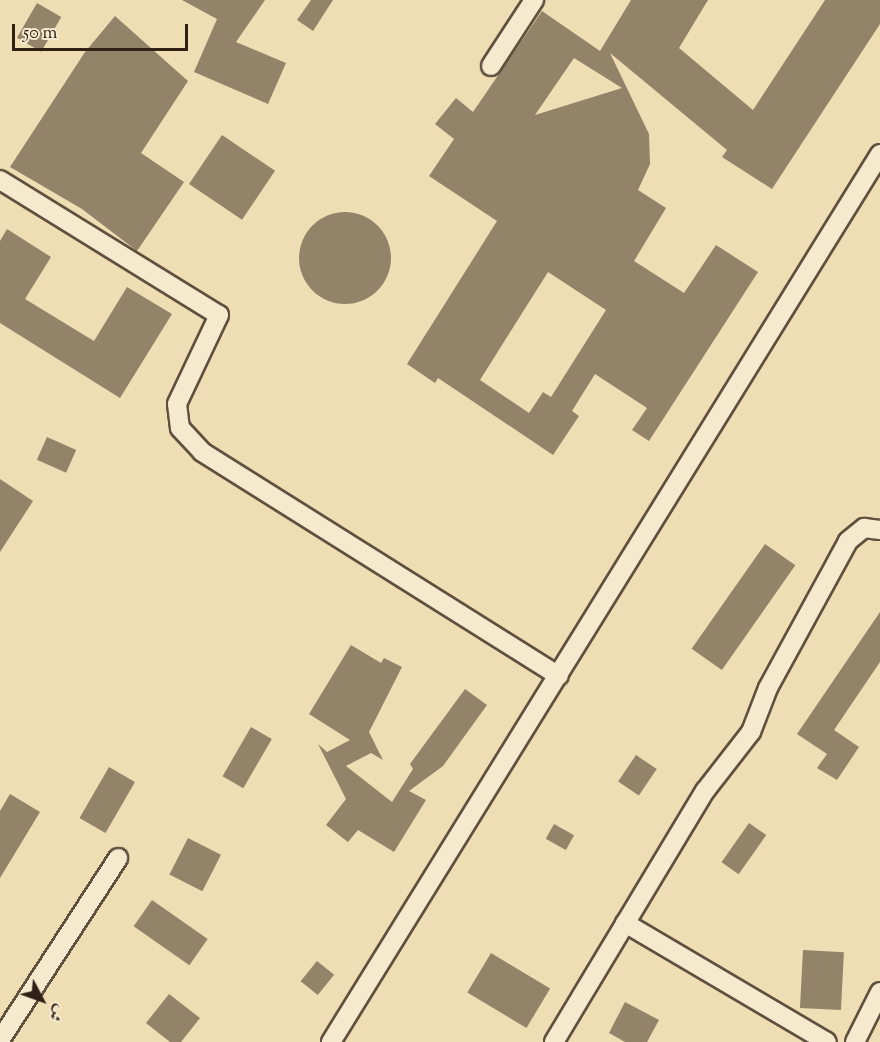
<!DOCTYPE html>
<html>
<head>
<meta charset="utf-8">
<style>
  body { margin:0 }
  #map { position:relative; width:880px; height:1042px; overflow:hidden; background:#efdeb4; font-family:"Sorts Mill Goudy",Amiri,serif }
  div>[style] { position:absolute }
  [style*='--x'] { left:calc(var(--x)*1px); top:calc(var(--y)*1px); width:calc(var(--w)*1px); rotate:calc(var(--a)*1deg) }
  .building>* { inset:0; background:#938368; transform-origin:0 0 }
  .round { border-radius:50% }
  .roads { filter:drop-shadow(2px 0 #60503e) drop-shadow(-2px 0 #60503e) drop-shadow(0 2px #60503e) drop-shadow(0 -2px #60503e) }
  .minor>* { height:18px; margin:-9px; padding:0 9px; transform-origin:9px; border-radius:9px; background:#f5eace }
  span { translate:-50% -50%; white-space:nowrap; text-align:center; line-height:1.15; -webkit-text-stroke:4.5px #f5eace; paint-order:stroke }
  .north { position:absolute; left:12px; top:970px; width:60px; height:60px; -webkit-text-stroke:4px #f5eace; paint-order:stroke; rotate:131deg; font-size:16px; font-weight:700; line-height:24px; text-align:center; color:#302016 }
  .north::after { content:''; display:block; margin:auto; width:21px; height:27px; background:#302016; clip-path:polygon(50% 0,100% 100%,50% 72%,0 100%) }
  .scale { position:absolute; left:12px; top:24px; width:176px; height:27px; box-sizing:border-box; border:3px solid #302016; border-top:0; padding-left:8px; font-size:18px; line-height:21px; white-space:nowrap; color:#302016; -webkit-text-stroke:4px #f5eace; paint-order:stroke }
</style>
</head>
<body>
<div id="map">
  <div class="building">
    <i style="clip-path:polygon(182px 0,265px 0,236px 42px,286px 63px,268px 104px,194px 72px,217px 19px)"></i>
    <i style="clip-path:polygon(311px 0,333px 0,313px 31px,297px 20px)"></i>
    <i style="clip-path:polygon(evenodd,631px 0,708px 0,679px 48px,753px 110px,825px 0,880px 0,880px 24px,772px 189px,722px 157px,727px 150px,610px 53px,649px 134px,650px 164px,638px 190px,666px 208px,634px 261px,684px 293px,716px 245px,758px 272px,649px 441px,632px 430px,647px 408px,595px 374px,572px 411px,579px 416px,553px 455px,438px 378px,435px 383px,407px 364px,497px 221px,429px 176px,454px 139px,435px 124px,456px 98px,473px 112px,542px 11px,600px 51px,631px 0,574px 58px,622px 88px,535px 115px,574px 58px,631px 0,548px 272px,606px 310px,551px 397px,543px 392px,529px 413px,480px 380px,548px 272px)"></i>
    <i style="left:37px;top:3px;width:28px;height:40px;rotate:30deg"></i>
    <i style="clip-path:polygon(115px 16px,188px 81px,141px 153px,184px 182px,137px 251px,82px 209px,10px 167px,85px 52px)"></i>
    <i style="left:222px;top:135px;width:64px;height:59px;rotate:34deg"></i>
    <i class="round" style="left:299px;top:212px;width:92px;height:92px"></i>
    <i style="clip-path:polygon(7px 229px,51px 257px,25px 299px,94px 341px,127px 287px,172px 314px,120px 398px,0 323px,0 241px)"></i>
    <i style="left:47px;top:437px;width:32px;height:25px;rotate:24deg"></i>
    <i style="clip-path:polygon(0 479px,33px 501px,0 552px)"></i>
    <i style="left:765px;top:544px;width:37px;height:128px;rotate:35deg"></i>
    <i style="clip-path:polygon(880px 612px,880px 662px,834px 730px,859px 747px,837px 780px,817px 768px,827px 754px,797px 734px)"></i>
    <i style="clip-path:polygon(351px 645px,381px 663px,384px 658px,402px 667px,369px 732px,383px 760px,371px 753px,346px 766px,392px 802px,413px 769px,410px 764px,465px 689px,487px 705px,443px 766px,409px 791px,426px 800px,394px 852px,358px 830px,348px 842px,326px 825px,346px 799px,318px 744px,327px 752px,350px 740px,309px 714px)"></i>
    <i style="left:251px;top:727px;width:24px;height:57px;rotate:30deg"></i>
    <i style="left:636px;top:755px;width:25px;height:32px;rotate:34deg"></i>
    <i style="left:109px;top:767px;width:30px;height:59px;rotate:30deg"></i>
    <i style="clip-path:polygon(10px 794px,40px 812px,0 878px,0 811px)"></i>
    <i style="left:749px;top:823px;width:21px;height:48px;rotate:35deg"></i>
    <i style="left:554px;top:824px;width:23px;height:17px;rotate:29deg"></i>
    <i style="left:188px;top:838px;width:37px;height:41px;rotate:27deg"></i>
    <i style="left:152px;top:900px;width:68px;height:32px;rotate:35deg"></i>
    <i style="left:803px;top:950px;width:41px;height:58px;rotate:3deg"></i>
    <i style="left:491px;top:953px;width:69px;height:46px;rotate:31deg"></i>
    <i style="left:317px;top:961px;width:22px;height:26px;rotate:39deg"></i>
    <i style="clip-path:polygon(169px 994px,200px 1018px,181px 1042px,170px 1042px,146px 1023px)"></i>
    <i style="clip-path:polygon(625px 1002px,659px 1020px,647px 1042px,625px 1042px,609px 1033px)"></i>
  </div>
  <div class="roads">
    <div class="minor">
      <i style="--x:491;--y:66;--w:79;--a:-56.9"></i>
      <i style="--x:0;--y:180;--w:257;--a:31.7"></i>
      <i style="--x:219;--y:315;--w:98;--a:115.3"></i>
      <i style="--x:177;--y:404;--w:24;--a:83"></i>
      <i style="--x:180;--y:428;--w:33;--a:47"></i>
      <i style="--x:202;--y:452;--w:421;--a:32.1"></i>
      <i style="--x:625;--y:923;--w:234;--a:30.5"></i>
      <i style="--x:0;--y:1040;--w:217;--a:-57"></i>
      <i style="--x:331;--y:1042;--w:1044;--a:-58.27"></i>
      <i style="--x:554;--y:1042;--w:293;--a:-59"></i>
      <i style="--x:705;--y:791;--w:75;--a:-52.1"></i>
      <i style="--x:751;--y:732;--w:47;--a:-68.9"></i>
      <i style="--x:768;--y:688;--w:167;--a:-61.4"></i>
      <i style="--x:848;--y:541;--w:21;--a:-39"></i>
      <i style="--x:864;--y:528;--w:16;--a:7"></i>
      <i style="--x:855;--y:1042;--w:56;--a:-63.4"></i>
    </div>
  </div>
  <div class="north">ش</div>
  <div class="scale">50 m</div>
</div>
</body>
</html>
